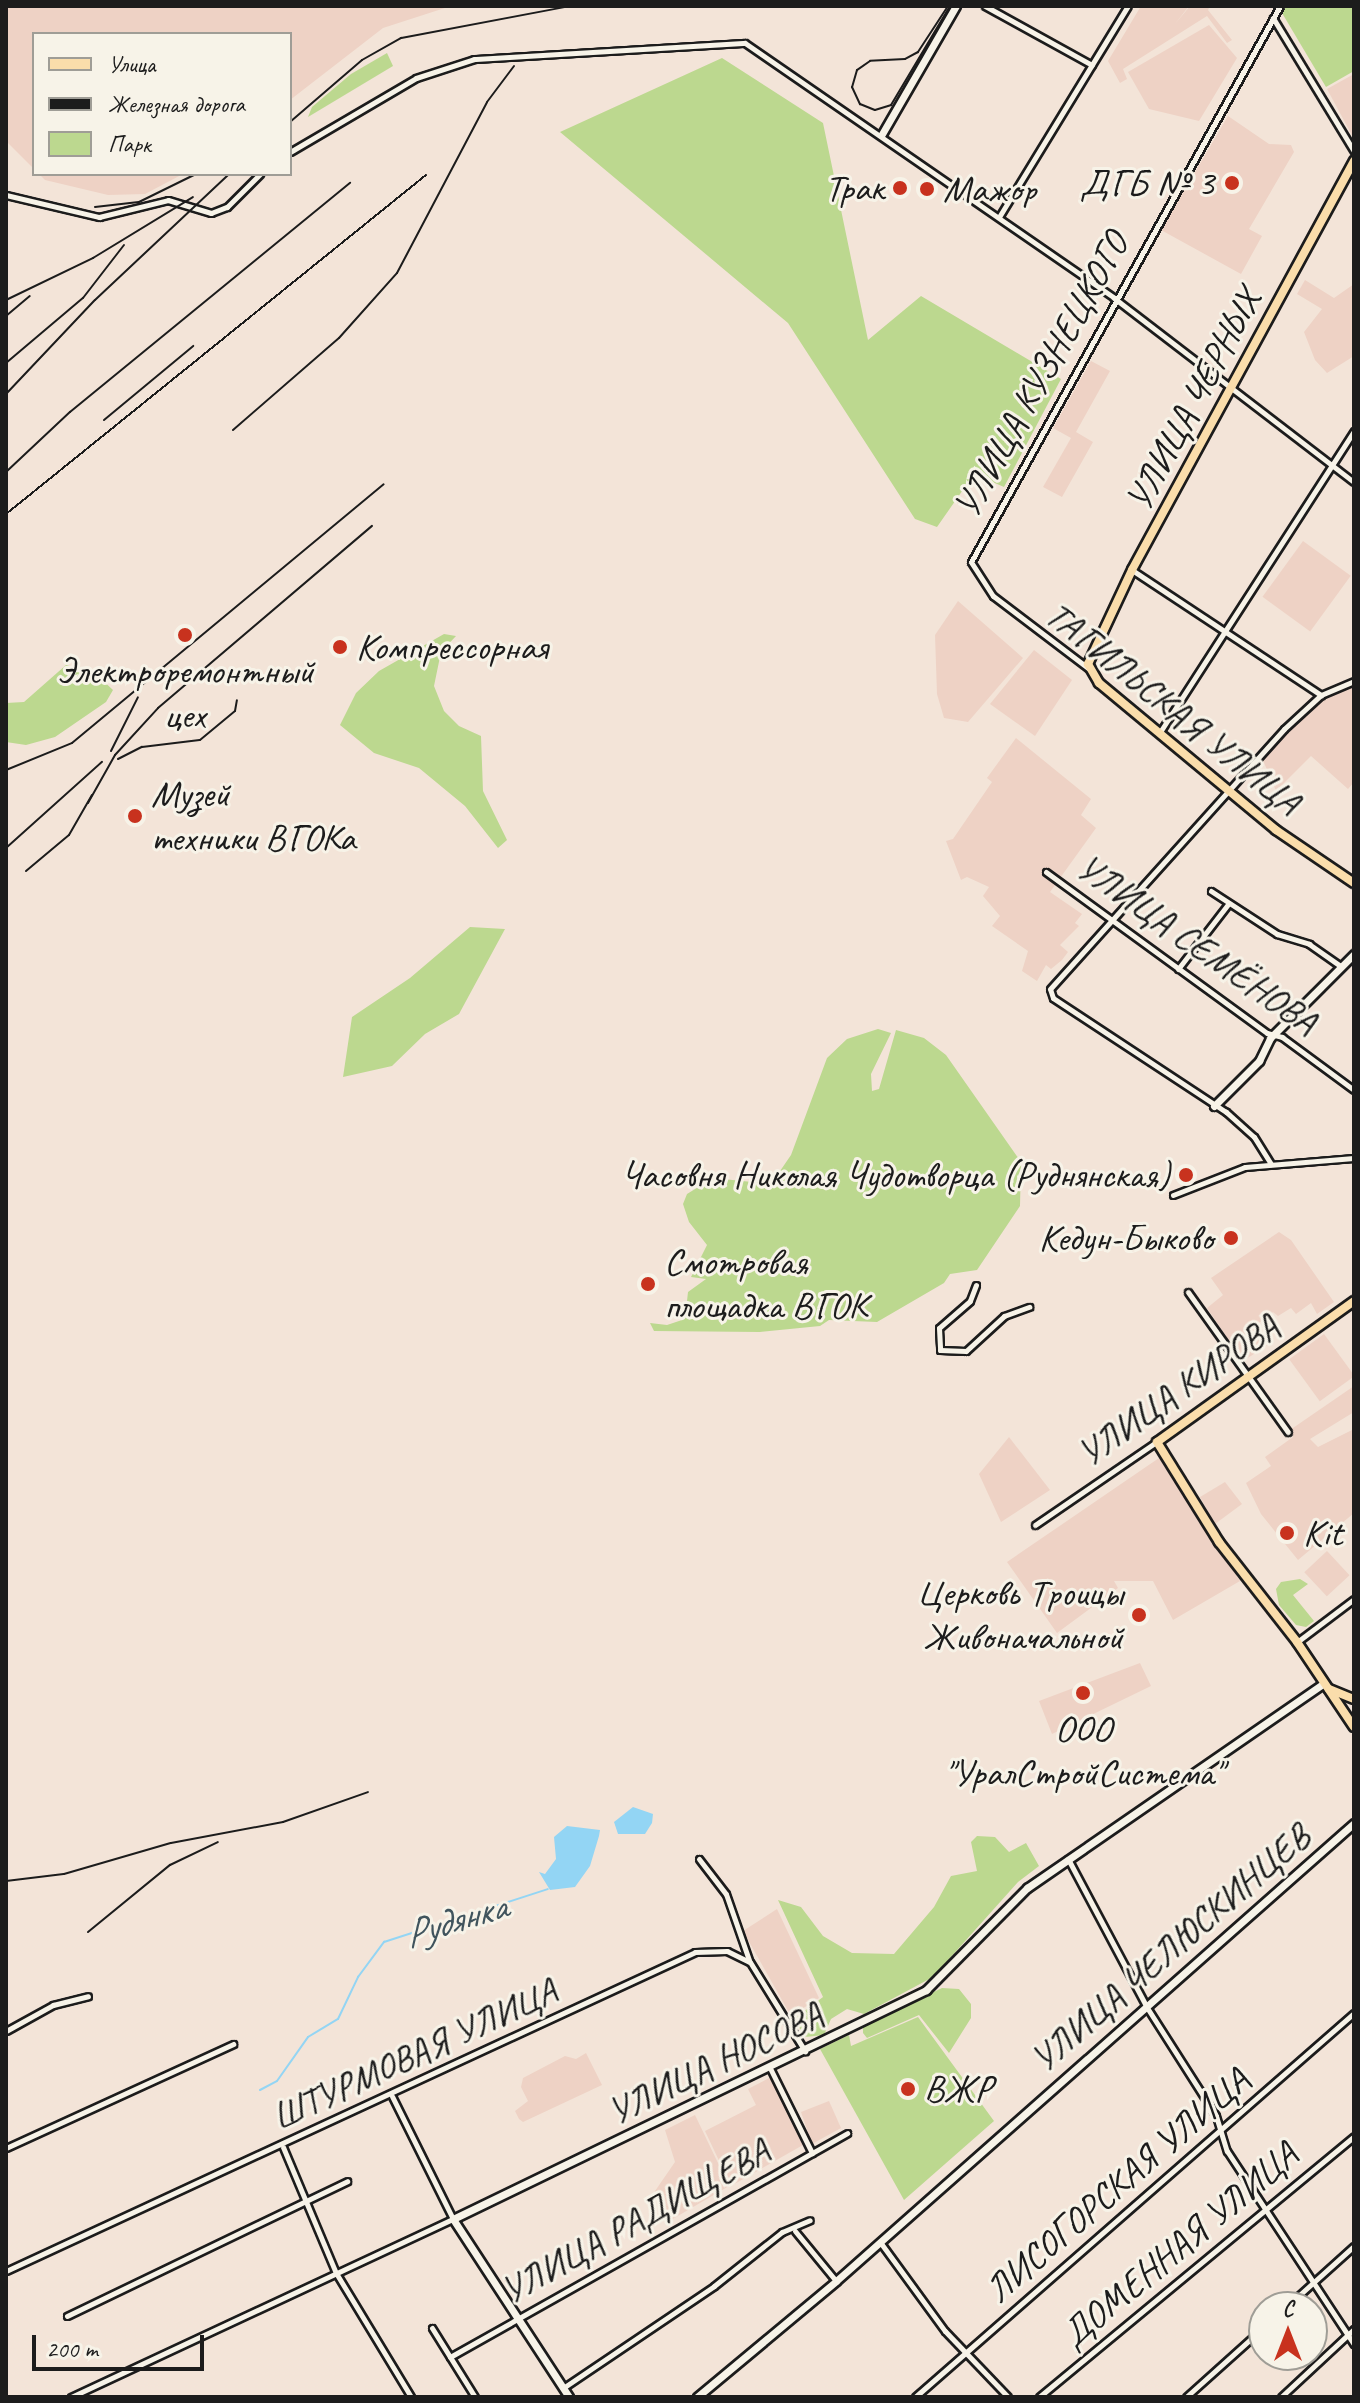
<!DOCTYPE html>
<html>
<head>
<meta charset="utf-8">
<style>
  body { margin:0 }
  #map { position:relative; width:1360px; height:2403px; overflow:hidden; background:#f3e4d8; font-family:Caveat,sans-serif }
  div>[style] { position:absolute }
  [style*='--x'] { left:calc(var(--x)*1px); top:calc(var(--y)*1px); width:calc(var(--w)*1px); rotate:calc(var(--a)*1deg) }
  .built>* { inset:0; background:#eed2c5; transform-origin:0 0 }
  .green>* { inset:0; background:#bcd88f }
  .water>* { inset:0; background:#93d5f4 }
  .stream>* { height:2px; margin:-1px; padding:0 1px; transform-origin:1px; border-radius:1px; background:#93d5f4 }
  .roads { filter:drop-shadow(2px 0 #1c1c1c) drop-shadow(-2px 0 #1c1c1c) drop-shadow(0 2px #1c1c1c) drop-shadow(0 -2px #1c1c1c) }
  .street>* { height:5px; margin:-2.5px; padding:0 2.5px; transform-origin:2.5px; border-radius:2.5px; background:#f7f3e8 }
  .secondary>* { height:7px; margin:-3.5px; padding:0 3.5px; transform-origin:3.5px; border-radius:3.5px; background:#f7f3e8 }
  .primary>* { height:8px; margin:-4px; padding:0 4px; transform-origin:4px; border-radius:4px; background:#faddab }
  .tram>* { height:2px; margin:-1px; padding:0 1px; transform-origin:1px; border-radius:1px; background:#1c1c1c }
  .rail>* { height:2px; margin:-1px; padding:0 1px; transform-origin:1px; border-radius:1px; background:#1c1c1c }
  .dots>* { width:22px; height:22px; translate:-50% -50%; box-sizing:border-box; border:4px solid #f7f3e8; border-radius:50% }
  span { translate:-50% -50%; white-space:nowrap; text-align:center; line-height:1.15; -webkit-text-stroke:6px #f7f3e8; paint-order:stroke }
  .poi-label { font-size:38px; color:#1c1c1c }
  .right { translate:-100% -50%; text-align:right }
  .left { translate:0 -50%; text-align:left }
  .street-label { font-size:38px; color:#1c1c1c }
  .water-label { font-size:40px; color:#40545d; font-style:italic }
  .frame { position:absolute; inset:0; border:8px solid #1c1c1c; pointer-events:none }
  .legend { position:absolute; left:32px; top:32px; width:260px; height:144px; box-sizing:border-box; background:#f7f3e8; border:2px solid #9f9d96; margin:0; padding:10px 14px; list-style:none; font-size:24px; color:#1c1c1c }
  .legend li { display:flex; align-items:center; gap:16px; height:40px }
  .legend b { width:40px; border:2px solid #9f9d96 }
  .north { position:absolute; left:1248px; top:2291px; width:80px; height:80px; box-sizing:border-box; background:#f7f3e8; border:2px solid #9f9d96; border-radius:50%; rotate:0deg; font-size:22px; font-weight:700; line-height:32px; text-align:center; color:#1c1c1c }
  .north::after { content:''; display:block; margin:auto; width:28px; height:36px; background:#c8321e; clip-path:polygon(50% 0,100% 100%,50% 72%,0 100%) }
  .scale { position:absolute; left:32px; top:2335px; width:172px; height:36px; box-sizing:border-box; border:4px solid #1c1c1c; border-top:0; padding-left:10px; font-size:24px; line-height:28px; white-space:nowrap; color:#1c1c1c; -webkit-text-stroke:6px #f7f3e8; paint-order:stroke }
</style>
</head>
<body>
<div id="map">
  <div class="built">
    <i style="clip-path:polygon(6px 6px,451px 6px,383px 28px,290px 100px,290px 34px,34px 34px,34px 169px,6px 141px)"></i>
    <i style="clip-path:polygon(1141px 6px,1189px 6px,1175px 24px,1190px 6px,1210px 6px,1208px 10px,1232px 40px,1227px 43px,1207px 16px,1123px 69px,1127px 79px,1120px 83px,1108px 61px)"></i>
    <i style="clip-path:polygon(1209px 25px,1237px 58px,1199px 121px,1149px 109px,1128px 72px)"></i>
    <i style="clip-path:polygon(1354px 74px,1354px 139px,1327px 89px)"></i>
    <i style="clip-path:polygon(1228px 116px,1269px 144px,1291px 145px,1294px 152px,1249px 229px,1262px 236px,1241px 274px,1161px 230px)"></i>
    <i style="clip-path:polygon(39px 174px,183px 174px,145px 194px,108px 195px,45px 180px)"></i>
    <i style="clip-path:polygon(1305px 280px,1334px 298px,1354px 284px,1354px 356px,1327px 373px,1315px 360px,1304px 332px,1322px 309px,1297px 294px)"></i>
    <i style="clip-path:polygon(1091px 361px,1110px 371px,1076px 432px,1093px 442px,1062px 497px,1043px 487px,1071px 438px,1053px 428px)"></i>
    <i style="left:1303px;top:541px;width:59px;height:69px;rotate:36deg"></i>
    <i style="clip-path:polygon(958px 601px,1023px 658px,968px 722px,944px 718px,937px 694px,935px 635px)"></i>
    <i style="clip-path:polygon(1034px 650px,1072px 680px,1035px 736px,990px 704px)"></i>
    <i style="clip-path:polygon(1354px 686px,1354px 782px,1348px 789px,1311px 756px,1276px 791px,1262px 758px,1324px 697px)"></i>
    <i style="clip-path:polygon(1016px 738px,1091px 799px,1081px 815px,1096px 828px,1050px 892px,1082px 914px,1075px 923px,1079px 926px,1060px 945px,1068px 952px,1062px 960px,1051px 969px,1046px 965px,1037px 981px,1022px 971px,1028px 951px,992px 926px,1000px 916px,983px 896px,989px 887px,967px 877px,961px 880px,946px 841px,953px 839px,992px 782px,987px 778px)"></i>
    <i style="clip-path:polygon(1279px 1232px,1291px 1240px,1334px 1302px,1317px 1314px,1311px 1303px,1296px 1314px,1291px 1308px,1278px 1316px,1273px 1312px,1255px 1326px,1268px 1345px,1243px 1361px,1207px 1308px,1223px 1295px,1211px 1278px)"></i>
    <i style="left:1324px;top:1334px;width:52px;height:43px;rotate:54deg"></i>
    <i style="clip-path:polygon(1354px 1386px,1354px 1412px,1310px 1439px,1318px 1447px,1354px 1429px,1354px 1513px,1298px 1560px,1261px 1514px,1246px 1483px,1271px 1466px,1265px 1457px,1293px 1437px,1290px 1430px)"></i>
    <i style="clip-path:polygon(1009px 1437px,1050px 1490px,1001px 1522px,979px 1474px)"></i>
    <i style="clip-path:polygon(1159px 1458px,1240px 1581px,1173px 1620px,1153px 1581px,1114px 1581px,1118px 1588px,1057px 1633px,1007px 1562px)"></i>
    <i style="clip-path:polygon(1225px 1482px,1242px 1504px,1215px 1524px,1200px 1497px)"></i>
    <i style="left:1327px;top:1551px;width:33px;height:31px;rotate:47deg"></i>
    <i style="clip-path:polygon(1140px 1663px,1151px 1686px,1052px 1734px,1039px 1701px)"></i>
    <i style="clip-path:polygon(777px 1909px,819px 1998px,791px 2016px,743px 1931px)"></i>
    <i style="clip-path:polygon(586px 2053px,602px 2085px,523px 2122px,519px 2119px,515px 2111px,528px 2101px,521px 2087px,523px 2078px,565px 2056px,576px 2059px)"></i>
    <i style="clip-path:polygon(771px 2077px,803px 2145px,731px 2186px,705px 2131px,756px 2105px,748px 2089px)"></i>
    <i style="clip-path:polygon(829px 2101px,841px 2128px,812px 2144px,801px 2112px)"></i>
    <i style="clip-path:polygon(695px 2115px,729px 2186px,671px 2220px,655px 2191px,675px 2162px,665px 2130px)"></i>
  </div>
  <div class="green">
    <i style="clip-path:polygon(1286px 6px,1354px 6px,1354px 71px,1326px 87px,1282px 13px)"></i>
    <i style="clip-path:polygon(387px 53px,393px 66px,308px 117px,312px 107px,351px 74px)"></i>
    <i style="clip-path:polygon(722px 58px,823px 123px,868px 340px,921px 296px,1061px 379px,1004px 487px,974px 474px,937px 527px,915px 519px,788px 323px,560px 132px)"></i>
    <i style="clip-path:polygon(444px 634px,456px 636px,441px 652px,434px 686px,444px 711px,459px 726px,481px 736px,483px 791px,507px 840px,498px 848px,465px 806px,419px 768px,374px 753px,340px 725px,356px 693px,379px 671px)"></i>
    <i style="clip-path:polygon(66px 665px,97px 675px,113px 690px,106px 702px,55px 737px,26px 745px,6px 742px,6px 703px,24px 702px)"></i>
    <i style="clip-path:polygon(470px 927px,505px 929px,459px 1014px,425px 1034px,392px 1066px,343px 1077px,352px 1017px,410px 978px)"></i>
    <i style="clip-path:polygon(878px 1029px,891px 1033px,871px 1074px,872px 1091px,879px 1089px,896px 1030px,924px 1038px,946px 1055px,1021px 1162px,1020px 1206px,977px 1270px,950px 1274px,944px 1283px,877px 1322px,829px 1320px,820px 1326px,760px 1332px,654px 1331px,650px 1323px,667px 1325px,685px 1319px,688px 1292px,706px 1279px,691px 1277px,707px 1245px,689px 1222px,683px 1204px,687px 1194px,713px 1178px,752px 1182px,778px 1174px,791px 1155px,827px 1058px,847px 1039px)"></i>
    <i style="clip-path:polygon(1300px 1579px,1308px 1584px,1293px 1595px,1314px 1621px,1306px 1627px,1296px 1625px,1279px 1605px,1276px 1589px,1281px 1582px)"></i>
    <i style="clip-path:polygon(977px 1836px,995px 1837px,1009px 1852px,1026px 1843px,1039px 1866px,1018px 1882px,933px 1977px,864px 2014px,847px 2009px,831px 2019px,824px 2035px,805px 2037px,794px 2019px,823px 1997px,778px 1900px,801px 1907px,823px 1936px,852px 1953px,894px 1954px,934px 1907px,951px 1876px,977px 1871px,971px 1842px)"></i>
    <i style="clip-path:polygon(942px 1988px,959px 1989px,971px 2004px,971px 2018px,949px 2053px,919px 2015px,867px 2038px,863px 2033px,863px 2026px)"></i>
    <i style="clip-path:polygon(918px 2017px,994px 2121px,904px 2200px,820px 2049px,849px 2035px,851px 2046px)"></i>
  </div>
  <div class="water">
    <i style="clip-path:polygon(633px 1807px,653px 1814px,652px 1823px,645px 1834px,618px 1834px,614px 1822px)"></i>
    <i style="clip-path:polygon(567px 1826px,600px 1830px,599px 1836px,590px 1866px,575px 1887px,550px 1890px,539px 1872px,545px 1874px,556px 1859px,554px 1837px)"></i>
  </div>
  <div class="stream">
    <i style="--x:260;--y:2090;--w:19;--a:-28"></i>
    <i style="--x:277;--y:2081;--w:54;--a:-54.8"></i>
    <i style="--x:308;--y:2037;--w:35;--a:-31"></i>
    <i style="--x:338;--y:2019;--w:47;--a:-64.5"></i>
    <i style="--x:358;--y:1977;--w:44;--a:-53.4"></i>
    <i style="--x:384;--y:1942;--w:172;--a:-17.9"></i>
  </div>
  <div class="roads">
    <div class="street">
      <i style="--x:985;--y:6;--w:122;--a:28.9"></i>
      <i style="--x:1273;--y:18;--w:156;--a:58.7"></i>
      <i style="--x:290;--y:152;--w:146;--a:-30.4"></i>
      <i style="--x:416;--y:78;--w:61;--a:-18.1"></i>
      <i style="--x:474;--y:59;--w:271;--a:-3.4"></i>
      <i style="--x:745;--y:43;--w:449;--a:34.6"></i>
      <i style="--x:1114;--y:298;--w:302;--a:37.5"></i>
      <i style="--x:6;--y:195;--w:96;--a:13.3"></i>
      <i style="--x:99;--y:217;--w:71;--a:-13.8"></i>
      <i style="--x:168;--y:200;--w:45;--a:16.8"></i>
      <i style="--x:211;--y:213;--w:17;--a:-21"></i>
      <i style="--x:227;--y:207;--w:47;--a:-45"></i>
      <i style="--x:999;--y:217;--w:247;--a:-58.6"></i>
      <i style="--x:1132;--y:570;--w:227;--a:33.5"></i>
      <i style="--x:1088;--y:668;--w:119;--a:-142.8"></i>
      <i style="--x:993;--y:596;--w:40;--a:-122.9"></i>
      <i style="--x:971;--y:562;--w:636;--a:-60.94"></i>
      <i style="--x:1160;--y:732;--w:358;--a:-57.2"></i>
      <i style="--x:1046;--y:872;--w:273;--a:36.1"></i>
      <i style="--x:1267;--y:1033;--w:16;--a:15"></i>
      <i style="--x:1282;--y:1037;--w:89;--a:36.4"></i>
      <i style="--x:1211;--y:891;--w:79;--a:33.1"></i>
      <i style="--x:1277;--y:934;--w:34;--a:17"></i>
      <i style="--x:1309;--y:944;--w:39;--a:35"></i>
      <i style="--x:1178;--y:969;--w:83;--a:-52.3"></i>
      <i style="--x:1271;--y:1164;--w:32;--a:-122"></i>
      <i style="--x:1254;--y:1137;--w:38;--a:-138"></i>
      <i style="--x:1226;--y:1112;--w:207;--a:-146.6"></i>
      <i style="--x:1053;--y:998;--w:9;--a:-108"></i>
      <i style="--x:1050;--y:989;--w:350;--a:-48"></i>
      <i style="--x:1284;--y:729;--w:50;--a:-42.6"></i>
      <i style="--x:1321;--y:695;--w:36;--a:-23"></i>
      <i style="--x:1173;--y:1195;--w:77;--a:-21.3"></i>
      <i style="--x:1245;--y:1167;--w:109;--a:-4.7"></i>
      <i style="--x:976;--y:1285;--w:17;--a:111"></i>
      <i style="--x:970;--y:1301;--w:41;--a:138.9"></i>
      <i style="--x:939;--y:1328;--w:22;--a:87"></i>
      <i style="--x:940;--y:1350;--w:26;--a:2"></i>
      <i style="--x:966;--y:1351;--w:52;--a:-42.6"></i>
      <i style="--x:1004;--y:1316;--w:27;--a:-20"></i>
      <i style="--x:1188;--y:1292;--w:172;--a:54.5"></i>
      <i style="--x:1035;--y:1525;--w:147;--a:-34.4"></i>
      <i style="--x:1297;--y:1642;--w:71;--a:-37"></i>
      <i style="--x:699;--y:1859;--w:44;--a:52.4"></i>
      <i style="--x:726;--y:1894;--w:70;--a:70.8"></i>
      <i style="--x:1068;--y:1859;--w:166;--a:62"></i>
      <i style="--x:1146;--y:2006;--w:130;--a:57.5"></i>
      <i style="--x:1216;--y:2116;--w:37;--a:73"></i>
      <i style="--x:1227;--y:2151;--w:231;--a:56.7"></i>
      <i style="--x:6;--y:2031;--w:54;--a:-29"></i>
      <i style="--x:53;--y:2005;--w:36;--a:-14"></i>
      <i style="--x:770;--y:2068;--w:95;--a:63.7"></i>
      <i style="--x:283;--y:2147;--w:137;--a:67.2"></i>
      <i style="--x:336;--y:2273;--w:145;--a:58.8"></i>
      <i style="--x:6;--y:2148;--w:250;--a:-24.6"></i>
      <i style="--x:795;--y:2231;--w:65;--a:50.6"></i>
      <i style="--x:880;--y:2242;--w:110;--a:53.9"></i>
      <i style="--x:945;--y:2331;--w:91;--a:46.3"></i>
      <i style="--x:6;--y:2271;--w:759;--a:-24.84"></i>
      <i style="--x:695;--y:1952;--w:32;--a:-2"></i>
      <i style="--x:727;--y:1951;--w:25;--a:26"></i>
      <i style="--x:750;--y:1962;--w:105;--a:58.3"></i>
      <i style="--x:1286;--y:2307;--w:91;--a:-41.9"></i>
      <i style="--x:67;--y:2316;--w:311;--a:-25.7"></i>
      <i style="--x:432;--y:2328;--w:81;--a:58.1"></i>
      <i style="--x:450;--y:2357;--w:456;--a:-29.4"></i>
      <i style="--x:563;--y:2388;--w:182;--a:-34"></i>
      <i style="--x:714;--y:2286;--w:87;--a:-38.5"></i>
      <i style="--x:782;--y:2232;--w:30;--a:-23"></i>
      <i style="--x:71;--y:2397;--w:421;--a:-25"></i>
      <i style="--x:453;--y:2219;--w:137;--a:-116.4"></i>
      <i style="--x:915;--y:2397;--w:583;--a:-41.18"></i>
      <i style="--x:1039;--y:2397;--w:409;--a:-39.6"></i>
      <i style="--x:1186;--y:2397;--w:105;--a:-41.9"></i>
      <i style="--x:1281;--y:2397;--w:100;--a:-43"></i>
    </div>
    <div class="secondary">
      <i style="--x:882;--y:134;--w:148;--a:-60"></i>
      <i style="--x:1214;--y:1106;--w:64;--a:-45"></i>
      <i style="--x:1259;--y:1061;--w:25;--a:-64"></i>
      <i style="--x:1270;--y:1038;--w:119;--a:-45"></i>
      <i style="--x:569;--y:2397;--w:212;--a:-123.1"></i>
      <i style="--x:453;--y:2219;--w:526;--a:-25.83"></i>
      <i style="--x:926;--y:1990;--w:144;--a:-45.3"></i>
      <i style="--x:1027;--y:1888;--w:359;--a:-34.6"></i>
      <i style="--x:697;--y:2397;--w:181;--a:-39.8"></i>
      <i style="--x:836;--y:2281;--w:691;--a:-41.48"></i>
    </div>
    <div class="primary">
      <i style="--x:1354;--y:161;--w:465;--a:118.5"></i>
      <i style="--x:1132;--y:570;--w:104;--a:115.1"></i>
      <i style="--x:1088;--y:664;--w:22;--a:60"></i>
      <i style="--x:1099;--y:683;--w:230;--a:39.7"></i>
      <i style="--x:1276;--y:830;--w:94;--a:34.2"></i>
      <i style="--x:1354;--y:1301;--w:242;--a:144.4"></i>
      <i style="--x:1157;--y:1442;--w:118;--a:58.2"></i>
      <i style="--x:1219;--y:1542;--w:127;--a:52"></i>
      <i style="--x:1297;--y:1642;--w:102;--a:56.2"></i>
      <i style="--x:1329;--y:1689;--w:27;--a:22"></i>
    </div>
  </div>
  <div class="tram">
    <i style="--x:948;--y:6;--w:55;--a:123.1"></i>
    <i style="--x:918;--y:52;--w:15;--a:152"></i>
    <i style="--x:905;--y:59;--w:35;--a:177"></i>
    <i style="--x:870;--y:61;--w:16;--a:145"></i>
    <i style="--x:857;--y:70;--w:18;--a:106"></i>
    <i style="--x:852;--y:87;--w:19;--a:65"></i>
    <i style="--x:860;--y:104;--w:16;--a:22"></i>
    <i style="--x:875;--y:110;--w:17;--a:-17"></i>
    <i style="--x:891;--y:105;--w:115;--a:-59.2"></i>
  </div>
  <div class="rail">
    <i style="--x:290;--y:122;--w:95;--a:-40.7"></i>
    <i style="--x:362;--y:60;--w:45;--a:-29.4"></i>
    <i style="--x:401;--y:38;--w:172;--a:-10.7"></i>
    <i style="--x:95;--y:207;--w:44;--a:-6.5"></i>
    <i style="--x:139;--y:202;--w:64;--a:-26.2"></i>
    <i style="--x:6;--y:300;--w:97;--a:-25.8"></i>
    <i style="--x:93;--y:258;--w:117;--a:-31.4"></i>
    <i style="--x:6;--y:316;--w:31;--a:-40"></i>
    <i style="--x:6;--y:363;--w:101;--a:-40.2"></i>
    <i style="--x:83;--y:298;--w:67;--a:-52.3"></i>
    <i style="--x:6;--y:394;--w:129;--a:-46.6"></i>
    <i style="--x:95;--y:300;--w:184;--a:-43.2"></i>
    <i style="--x:104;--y:420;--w:116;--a:-39.7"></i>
    <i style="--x:233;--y:430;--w:140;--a:-41"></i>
    <i style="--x:339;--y:338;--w:87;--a:-48.3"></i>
    <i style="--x:397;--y:273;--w:193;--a:-62.2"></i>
    <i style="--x:487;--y:102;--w:45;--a:-53.1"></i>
    <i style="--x:6;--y:472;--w:88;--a:-43.2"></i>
    <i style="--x:70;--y:412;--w:362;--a:-39.3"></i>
    <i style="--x:6;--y:514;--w:540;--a:-38.91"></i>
    <i style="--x:111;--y:751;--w:60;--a:-63.4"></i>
    <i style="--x:118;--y:759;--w:27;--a:-27"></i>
    <i style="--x:142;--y:747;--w:58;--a:-6.9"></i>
    <i style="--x:200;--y:740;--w:45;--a:-39.6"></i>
    <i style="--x:235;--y:711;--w:11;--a:-80"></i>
    <i style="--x:6;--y:770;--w:71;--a:-22.2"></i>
    <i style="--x:72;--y:743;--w:405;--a:-39.7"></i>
    <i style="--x:88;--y:803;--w:55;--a:-60.6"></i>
    <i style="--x:115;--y:755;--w:64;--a:-47.5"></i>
    <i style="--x:158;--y:708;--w:281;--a:-40.4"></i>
    <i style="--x:6;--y:848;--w:129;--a:-41.9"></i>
    <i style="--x:26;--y:871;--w:56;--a:-39.9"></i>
    <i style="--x:69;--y:835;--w:46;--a:-60.1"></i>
    <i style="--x:6;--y:1881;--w:58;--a:-6.9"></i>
    <i style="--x:64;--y:1874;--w:111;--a:-16.2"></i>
    <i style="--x:171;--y:1843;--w:114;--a:-10.6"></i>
    <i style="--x:283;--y:1822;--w:90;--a:-19.4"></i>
    <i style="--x:88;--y:1932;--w:106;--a:-39.3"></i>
    <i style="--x:170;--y:1865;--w:53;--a:-25.6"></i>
  </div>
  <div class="dots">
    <i style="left:1232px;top:183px;background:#c8321e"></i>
    <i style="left:900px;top:188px;background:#c8321e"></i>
    <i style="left:927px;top:189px;background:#c8321e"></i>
    <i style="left:185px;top:635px;background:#c8321e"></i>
    <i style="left:340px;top:647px;background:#c8321e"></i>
    <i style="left:135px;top:816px;background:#c8321e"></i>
    <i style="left:1186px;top:1175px;background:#c8321e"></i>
    <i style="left:1231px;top:1238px;background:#c8321e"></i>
    <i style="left:648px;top:1284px;background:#c8321e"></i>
    <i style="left:1287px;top:1533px;background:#c8321e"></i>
    <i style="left:1139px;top:1615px;background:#c8321e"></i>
    <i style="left:1083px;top:1693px;background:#c8321e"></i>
    <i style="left:908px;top:2089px;background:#c8321e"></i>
  </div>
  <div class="poi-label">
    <span class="right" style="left:1214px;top:183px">ДГБ № 3</span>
    <span class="right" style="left:884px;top:188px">Трак</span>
    <span class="left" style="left:943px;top:189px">Мажор</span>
    <span class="left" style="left:356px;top:647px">Компрессорная</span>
    <span style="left:185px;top:693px">Электроремонтный<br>цех</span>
    <span class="left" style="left:151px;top:816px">Музей<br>техники ВГОКа</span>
    <span class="right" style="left:1170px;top:1175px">Часовня Николая Чудотворца (Руднянская)</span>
    <span class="right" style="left:1213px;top:1238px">Кедун-Быково</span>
    <span class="left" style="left:664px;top:1284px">Смотровая<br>площадка ВГОК</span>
    <span class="left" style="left:1303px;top:1533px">Kit</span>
    <span class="right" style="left:1123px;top:1615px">Церковь Троицы<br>Живоначальной</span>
    <span style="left:1083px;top:1751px">ООО<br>"УралСтройСистема"</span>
    <span class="left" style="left:924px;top:2089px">ВЖР</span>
  </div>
  <div class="street-label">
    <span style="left:1041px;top:375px;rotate:-61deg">УЛИЦА КУЗНЕЦКОГО</span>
    <span style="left:1193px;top:400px;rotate:-62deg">УЛИЦА ЧЕРНЫХ</span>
    <span style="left:1173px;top:708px;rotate:39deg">ТАГИЛЬСКАЯ УЛИЦА</span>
    <span style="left:1197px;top:944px;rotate:35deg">УЛИЦА СЕМЁНОВА</span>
    <span style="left:1178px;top:1390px;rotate:-35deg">УЛИЦА КИРОВА</span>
    <span style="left:1170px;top:1948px;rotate:-41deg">УЛИЦА ЧЕЛЮСКИНЦЕВ</span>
    <span style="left:414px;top:2054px;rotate:-25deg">ШТУРМОВАЯ УЛИЦА</span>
    <span style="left:715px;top:2063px;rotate:-26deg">УЛИЦА НОСОВА</span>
    <span style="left:1117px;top:2185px;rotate:-41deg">ЛИСОГОРСКАЯ УЛИЦА</span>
    <span style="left:635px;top:2221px;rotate:-29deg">УЛИЦА РАДИЩЕВА</span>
    <span style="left:1179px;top:2245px;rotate:-40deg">ДОМЕННАЯ УЛИЦА</span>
  </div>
  <div class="water-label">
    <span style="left:455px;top:1920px;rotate:-17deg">Рудянка</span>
  </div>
  <div class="frame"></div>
  <ul class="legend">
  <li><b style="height:10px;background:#faddab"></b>Улица</li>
  <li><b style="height:10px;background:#1c1c1c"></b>Железная дорога</li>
  <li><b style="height:22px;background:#bcd88f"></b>Парк</li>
  </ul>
  <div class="north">С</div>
  <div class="scale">200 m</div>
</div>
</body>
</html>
